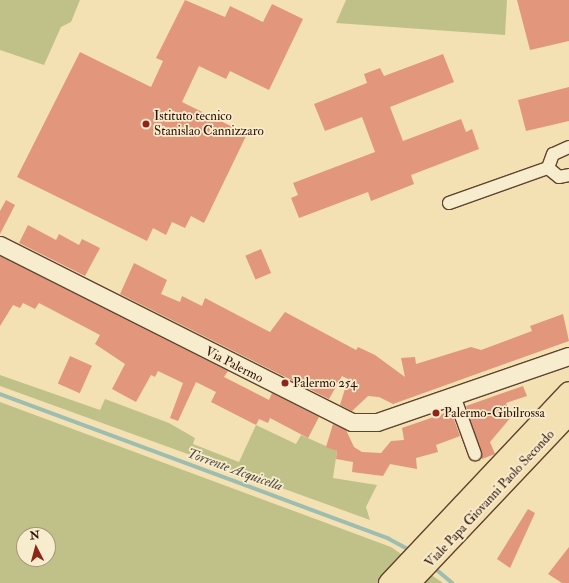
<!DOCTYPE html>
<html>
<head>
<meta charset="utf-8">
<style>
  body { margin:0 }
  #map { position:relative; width:569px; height:583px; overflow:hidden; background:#f4e1b3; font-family:"IM FELL Double Pica",serif }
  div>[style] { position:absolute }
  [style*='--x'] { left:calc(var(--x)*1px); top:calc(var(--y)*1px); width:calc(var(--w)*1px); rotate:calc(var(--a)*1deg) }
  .green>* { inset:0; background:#c0c189 }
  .stream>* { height:4px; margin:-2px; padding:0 2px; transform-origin:2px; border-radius:2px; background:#9cbdaf }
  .building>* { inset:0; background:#e2967c; transform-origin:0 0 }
  .roads { filter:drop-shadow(1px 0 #5e442e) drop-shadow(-1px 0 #5e442e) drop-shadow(0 1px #5e442e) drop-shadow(0 -1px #5e442e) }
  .minor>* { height:12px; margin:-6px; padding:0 6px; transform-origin:6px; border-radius:6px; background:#f8ecce }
  .secondary>* { height:17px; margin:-8.5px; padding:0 8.5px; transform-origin:8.5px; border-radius:8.5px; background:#f8ecce }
  .primary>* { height:20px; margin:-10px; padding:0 10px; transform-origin:10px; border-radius:10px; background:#f4e1b3 }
  .dots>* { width:11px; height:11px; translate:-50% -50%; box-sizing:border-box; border:2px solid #f8ecce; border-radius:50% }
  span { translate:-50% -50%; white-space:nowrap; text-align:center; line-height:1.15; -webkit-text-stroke:3.5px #f8ecce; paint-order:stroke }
  .poi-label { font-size:13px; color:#2c1002 }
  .left { translate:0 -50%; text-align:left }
  .street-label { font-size:13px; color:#2c1002 }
  .water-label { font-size:14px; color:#534d3f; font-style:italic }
  .north { position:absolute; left:16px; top:527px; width:40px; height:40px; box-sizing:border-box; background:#f8ecce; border:1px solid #a6947c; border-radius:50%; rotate:354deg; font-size:11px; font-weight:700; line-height:16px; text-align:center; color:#2c1002 }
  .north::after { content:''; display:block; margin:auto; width:14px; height:18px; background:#8f2418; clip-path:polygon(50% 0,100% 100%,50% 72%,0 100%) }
</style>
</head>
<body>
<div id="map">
  <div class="green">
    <i style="clip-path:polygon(0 0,80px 0,71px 22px,61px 27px,44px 65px,0 50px)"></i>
    <i style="clip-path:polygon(346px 0,507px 0,505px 35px,336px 23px)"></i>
    <i style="clip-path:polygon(0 375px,100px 410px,105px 399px,169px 423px,195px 438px,193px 444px,239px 462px,256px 425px,296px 444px,301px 435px,337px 451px,333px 478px,377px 485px,366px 507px,370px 520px,0 386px)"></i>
    <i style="clip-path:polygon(evenodd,0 402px,391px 547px,443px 583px,0 583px,0 402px,24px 535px,48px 535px,48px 559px,24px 559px,24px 535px)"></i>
  </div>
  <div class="stream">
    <i style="--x:0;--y:394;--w:415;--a:20.4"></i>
    <i style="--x:389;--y:539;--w:26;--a:28"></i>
    <i style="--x:432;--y:566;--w:26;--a:40"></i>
  </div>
  <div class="building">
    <i style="clip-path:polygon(185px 0,225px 17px,230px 6px,263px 22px,272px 4px,303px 19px,269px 90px,230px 71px,226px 79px,199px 66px,182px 102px,247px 134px,204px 223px,191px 216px,185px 228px,172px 222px,166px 235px,153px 228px,147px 241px,17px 177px,80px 52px,151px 87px,163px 61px,156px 58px)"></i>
    <i style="clip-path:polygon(517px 0,569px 0,569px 41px,530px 50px)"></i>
    <i style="clip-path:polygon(443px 54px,454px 82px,390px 107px,403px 141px,461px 119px,466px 132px,472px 129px,479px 149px,411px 175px,414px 184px,371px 201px,368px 192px,299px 218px,291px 198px,298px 195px,293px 183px,375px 152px,362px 117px,325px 131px,314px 104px,367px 83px,364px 74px,380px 68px,384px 76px)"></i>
    <i style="clip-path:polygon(569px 87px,569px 121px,526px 131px,518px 100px)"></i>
    <i style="clip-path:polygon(6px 200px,15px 205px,0 234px,0 211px)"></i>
    <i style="clip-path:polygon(28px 225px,56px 240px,59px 234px,79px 245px,82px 239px,100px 248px,85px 276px,19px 243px)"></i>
    <i style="left:261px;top:249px;width:26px;height:17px;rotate:67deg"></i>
    <i style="clip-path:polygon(0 256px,228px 371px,224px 377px,269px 400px,272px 393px,319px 417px,308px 438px,270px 418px,268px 423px,259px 419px,256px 425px,211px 402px,216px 392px,196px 382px,178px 421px,170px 418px,183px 383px,158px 371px,155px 377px,151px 375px,136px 402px,112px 389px,125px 364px,95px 344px,100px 335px,39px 303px,35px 309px,23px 303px,20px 308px,13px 305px,0 326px)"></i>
    <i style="clip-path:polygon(134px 263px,167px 280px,161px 294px,180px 302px,182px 296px,202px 306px,205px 298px,270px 332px,285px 312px,356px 350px,358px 347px,375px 355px,405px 377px,401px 358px,415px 357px,416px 364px,471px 347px,481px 350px,532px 331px,530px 326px,563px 314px,569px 341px,393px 404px,379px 397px,368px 396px,352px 411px,340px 405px,348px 379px,342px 376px,329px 399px,120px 294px)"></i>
    <i style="left:70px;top:356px;width:24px;height:30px;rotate:24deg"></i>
    <i style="clip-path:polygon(523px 386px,527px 396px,506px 403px,511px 417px,490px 442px,495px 454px,482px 459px,466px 406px)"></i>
    <i style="clip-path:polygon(451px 411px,460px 436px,436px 445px,438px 452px,416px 458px,417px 469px,390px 464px,383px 476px,352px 472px,353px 462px,336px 459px,337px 451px,326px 447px,333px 424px,346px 430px,354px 447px,362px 452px,381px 453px,391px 441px,404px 440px,402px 428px)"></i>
    <i style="clip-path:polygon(528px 509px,535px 513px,510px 568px,497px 559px)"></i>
    <i style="clip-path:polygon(569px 547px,569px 583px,562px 583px,548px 574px)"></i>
  </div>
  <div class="roads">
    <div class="minor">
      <i style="--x:569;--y:147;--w:17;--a:156"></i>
      <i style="--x:553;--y:154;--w:15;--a:110"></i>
      <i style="--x:548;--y:168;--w:14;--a:39"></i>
      <i style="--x:559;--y:177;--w:10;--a:-11"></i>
      <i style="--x:449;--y:203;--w:105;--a:-19.5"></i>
      <i style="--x:454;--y:396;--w:62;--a:70.1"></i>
    </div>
    <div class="secondary">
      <i style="--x:0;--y:245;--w:394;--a:26.7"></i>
      <i style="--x:352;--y:422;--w:25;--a:0"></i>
      <i style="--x:377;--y:422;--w:203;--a:-19"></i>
    </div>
    <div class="primary">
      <i style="--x:389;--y:583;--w:262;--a:-46.7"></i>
      <i style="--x:410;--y:583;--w:231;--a:-46.6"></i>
    </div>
  </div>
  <div class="dots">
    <i style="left:146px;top:124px;background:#8f2418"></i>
    <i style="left:285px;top:383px;background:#8f2418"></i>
    <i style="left:436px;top:413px;background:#8f2418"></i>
  </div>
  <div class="poi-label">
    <span class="left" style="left:154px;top:124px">Istituto tecnico<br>Stanislao Cannizzaro</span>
    <span class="left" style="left:293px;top:383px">Palermo 254</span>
    <span class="left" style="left:444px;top:413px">Palermo-Gibilrossa</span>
  </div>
  <div class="street-label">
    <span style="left:234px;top:365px;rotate:27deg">Via Palermo</span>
    <span style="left:490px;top:499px;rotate:-47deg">Viale Papa Giovanni Paolo Secondo</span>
  </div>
  <div class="water-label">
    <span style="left:235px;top:470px;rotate:20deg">Torrente Acquicella</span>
  </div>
  <div class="north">N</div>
</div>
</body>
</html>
